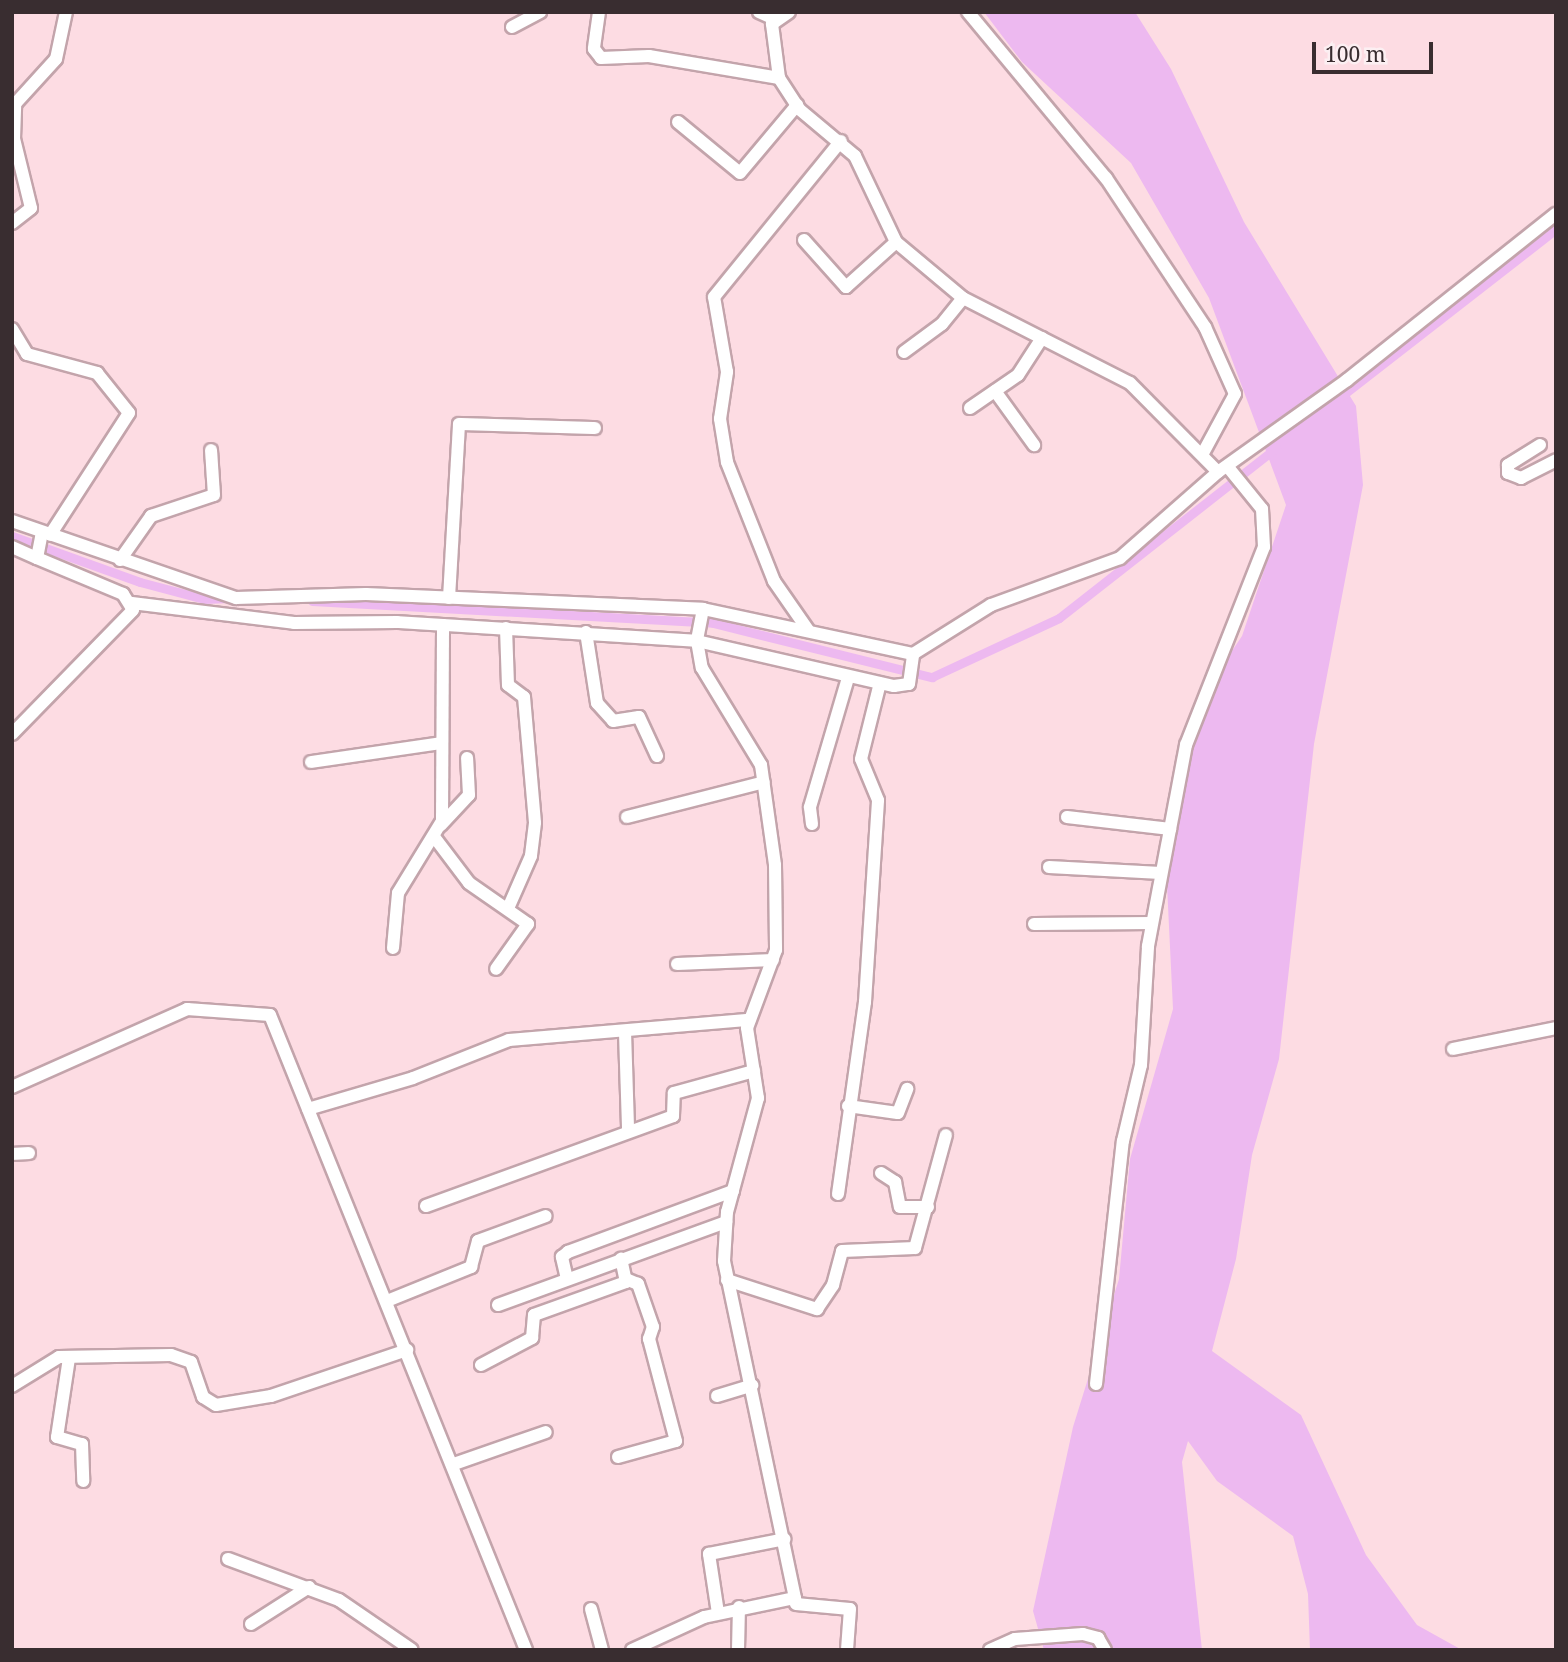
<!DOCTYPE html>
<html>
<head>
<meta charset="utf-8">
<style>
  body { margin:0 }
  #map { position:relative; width:1568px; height:1662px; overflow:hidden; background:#fddce3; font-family:"Noto Serif",serif }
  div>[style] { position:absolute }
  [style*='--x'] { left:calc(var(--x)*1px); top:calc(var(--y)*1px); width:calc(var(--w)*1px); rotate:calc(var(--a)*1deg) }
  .water>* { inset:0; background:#edb9f0 }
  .canal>* { height:9px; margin:-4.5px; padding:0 4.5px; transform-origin:4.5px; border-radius:4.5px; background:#edb9f0 }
  .roads { filter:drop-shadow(2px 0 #c3a4ab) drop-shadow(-2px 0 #c3a4ab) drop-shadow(0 2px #c3a4ab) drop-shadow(0 -2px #c3a4ab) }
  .minor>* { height:12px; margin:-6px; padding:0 6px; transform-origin:6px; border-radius:6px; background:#fff }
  span { translate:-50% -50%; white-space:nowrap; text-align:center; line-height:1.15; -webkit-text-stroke:6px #fceff2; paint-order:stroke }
  .frame { position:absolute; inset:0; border:14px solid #392d30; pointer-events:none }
  .scale { position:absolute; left:1312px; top:42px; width:121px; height:32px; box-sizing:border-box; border:4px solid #392d30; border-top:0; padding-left:9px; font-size:21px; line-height:24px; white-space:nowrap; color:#392d30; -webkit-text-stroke:5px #fceff2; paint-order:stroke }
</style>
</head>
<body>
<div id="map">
  <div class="water">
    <i style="clip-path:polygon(984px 12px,1135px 12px,1171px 69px,1244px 222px,1356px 406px,1363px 485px,1314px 744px,1279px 1059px,1252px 1155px,1236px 1259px,1212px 1351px,1301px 1415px,1366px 1555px,1417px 1625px,1462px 1650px,1310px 1650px,1308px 1594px,1293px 1536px,1217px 1481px,1188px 1441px,1182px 1462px,1202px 1650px,1044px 1650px,1033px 1611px,1073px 1427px,1119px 1279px,1130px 1159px,1173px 1009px,1165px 844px,1189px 715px,1242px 636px,1286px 505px,1209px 298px,1131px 163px,1022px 62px)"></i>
  </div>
  <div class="canal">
    <i style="--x:1339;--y:398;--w:275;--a:-37.9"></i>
    <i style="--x:12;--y:536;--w:136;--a:19.8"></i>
    <i style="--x:140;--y:582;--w:66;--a:14.9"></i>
    <i style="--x:204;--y:599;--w:27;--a:-2"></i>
    <i style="--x:312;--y:601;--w:402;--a:3.1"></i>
    <i style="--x:713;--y:623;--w:226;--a:13.9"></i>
    <i style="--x:932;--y:677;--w:140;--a:-24.9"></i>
    <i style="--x:1059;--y:618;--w:276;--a:-38.1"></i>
  </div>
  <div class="roads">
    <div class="minor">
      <i style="--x:599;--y:12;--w:37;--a:98"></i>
      <i style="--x:594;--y:49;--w:11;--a:52"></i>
      <i style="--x:601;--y:58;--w:48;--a:-2.4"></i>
      <i style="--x:649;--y:56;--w:132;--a:9.6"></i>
      <i style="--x:759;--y:12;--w:17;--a:24"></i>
      <i style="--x:789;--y:12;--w:21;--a:145"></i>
      <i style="--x:772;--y:24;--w:54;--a:82.6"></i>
      <i style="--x:779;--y:78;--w:37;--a:57"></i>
      <i style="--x:799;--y:109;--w:73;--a:40"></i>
      <i style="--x:855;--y:156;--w:95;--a:64.5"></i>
      <i style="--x:896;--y:242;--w:87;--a:39.9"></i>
      <i style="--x:963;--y:298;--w:187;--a:27"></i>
      <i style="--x:1130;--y:383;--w:125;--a:45.3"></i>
      <i style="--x:968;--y:12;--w:216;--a:50.3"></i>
      <i style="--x:1106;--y:178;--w:179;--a:56.4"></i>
      <i style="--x:1205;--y:327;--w:73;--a:65.9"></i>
      <i style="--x:1235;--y:394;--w:69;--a:118.4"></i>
      <i style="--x:512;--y:27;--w:32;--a:-28"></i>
      <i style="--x:678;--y:122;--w:80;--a:39.4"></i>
      <i style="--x:740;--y:173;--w:89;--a:-50"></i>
      <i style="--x:12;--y:223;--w:24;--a:-38"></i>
      <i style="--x:31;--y:208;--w:71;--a:-103.8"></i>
      <i style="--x:14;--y:139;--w:35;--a:-88"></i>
      <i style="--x:15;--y:104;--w:61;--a:-47.7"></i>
      <i style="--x:56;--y:59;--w:48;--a:-78"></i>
      <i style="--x:804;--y:240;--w:63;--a:48.2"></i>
      <i style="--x:846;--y:287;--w:67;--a:-42"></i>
      <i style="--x:12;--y:329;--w:29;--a:59"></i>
      <i style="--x:27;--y:354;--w:73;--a:15.2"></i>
      <i style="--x:97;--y:373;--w:51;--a:51.3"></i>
      <i style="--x:129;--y:413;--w:145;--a:122.9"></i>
      <i style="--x:904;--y:352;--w:47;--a:-36.4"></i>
      <i style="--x:942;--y:324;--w:33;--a:-51"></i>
      <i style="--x:995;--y:391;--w:67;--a:54.2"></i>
      <i style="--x:970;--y:408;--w:58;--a:-34.5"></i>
      <i style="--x:1018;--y:375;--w:44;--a:-57"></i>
      <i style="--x:1540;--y:445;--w:38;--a:148"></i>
      <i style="--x:1508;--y:465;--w:8;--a:90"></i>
      <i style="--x:1508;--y:473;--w:14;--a:21"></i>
      <i style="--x:1521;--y:478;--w:39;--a:-27"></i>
      <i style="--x:12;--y:521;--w:237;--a:19"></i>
      <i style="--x:236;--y:598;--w:130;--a:-1.8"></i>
      <i style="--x:366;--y:594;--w:337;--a:2.5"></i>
      <i style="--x:703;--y:609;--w:215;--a:12.1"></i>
      <i style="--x:913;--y:654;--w:92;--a:-32.1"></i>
      <i style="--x:991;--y:605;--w:137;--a:-20"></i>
      <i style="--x:1120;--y:558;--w:130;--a:-41.3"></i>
      <i style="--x:1218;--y:472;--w:158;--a:-35.5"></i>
      <i style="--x:1347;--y:380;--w:267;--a:-38.5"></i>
      <i style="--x:12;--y:547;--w:27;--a:24"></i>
      <i style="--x:120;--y:560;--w:54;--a:-54.8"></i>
      <i style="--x:151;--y:516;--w:66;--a:-18.4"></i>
      <i style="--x:214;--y:495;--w:45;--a:-93.8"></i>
      <i style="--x:449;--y:598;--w:174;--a:-86.7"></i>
      <i style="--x:459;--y:424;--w:136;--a:1.7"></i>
      <i style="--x:132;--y:603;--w:163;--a:7"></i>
      <i style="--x:294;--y:623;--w:103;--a:-0.6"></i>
      <i style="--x:397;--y:622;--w:301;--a:3.6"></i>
      <i style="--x:697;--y:641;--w:202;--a:12.9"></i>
      <i style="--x:894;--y:686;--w:15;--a:-8"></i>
      <i style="--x:909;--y:684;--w:30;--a:-82"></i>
      <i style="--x:703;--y:609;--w:33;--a:101"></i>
      <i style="--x:697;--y:641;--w:27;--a:80"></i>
      <i style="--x:702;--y:668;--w:114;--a:58.7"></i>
      <i style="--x:761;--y:765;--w:101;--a:82"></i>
      <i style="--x:775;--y:865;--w:85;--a:89.3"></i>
      <i style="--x:776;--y:950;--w:83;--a:110.4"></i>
      <i style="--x:747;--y:1028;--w:71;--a:81.1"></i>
      <i style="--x:758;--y:1098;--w:118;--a:105.2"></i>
      <i style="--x:727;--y:1212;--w:49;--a:93.5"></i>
      <i style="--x:724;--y:1261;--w:350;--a:78.1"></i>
      <i style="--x:796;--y:1604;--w:54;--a:5.3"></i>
      <i style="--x:850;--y:1609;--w:41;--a:94.2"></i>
      <i style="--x:506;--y:628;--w:57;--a:88"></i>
      <i style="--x:508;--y:685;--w:20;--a:37"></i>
      <i style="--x:524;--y:697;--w:126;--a:85"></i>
      <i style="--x:535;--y:823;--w:33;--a:97"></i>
      <i style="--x:531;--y:856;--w:55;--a:113.7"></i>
      <i style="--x:808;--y:630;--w:60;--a:-124.8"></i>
      <i style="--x:774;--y:581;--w:128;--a:-111.6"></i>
      <i style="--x:727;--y:462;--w:44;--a:-99.2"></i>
      <i style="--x:720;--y:419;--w:48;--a:-81.5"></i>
      <i style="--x:727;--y:372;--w:76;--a:-99.8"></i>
      <i style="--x:714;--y:297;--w:201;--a:-50.9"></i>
      <i style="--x:586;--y:632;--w:72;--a:81.2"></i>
      <i style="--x:597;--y:703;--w:24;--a:48"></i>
      <i style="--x:613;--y:721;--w:26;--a:-9"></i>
      <i style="--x:639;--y:717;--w:43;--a:65.2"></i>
      <i style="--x:12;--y:734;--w:173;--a:-45.7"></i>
      <i style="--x:133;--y:610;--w:19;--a:-122"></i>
      <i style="--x:123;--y:594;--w:93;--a:-157.3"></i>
      <i style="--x:37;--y:558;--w:26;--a:-79"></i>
      <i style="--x:311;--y:762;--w:132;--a:-8.3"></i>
      <i style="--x:627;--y:817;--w:141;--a:-14.3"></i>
      <i style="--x:1067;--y:817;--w:104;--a:6.6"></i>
      <i style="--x:812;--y:824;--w:17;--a:-97"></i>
      <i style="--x:810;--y:807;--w:134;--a:-73.6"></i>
      <i style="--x:441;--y:825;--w:41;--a:-47"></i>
      <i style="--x:469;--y:795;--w:37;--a:-93"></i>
      <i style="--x:435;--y:838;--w:56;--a:52.9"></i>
      <i style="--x:469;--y:883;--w:72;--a:34.8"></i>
      <i style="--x:528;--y:924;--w:55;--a:125.4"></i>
      <i style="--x:1049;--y:867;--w:112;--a:3.1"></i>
      <i style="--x:1034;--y:924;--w:118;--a:-0.5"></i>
      <i style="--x:393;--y:948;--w:55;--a:-84.8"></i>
      <i style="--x:398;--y:893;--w:84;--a:-58.6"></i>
      <i style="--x:442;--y:821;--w:196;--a:-89.7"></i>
      <i style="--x:677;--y:964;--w:96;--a:-2.4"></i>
      <i style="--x:625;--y:1032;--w:98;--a:88.2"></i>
      <i style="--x:1453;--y:1049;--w:105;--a:-11.5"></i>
      <i style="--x:12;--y:1087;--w:192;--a:-24"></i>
      <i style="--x:187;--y:1009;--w:83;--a:4.1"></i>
      <i style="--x:270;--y:1015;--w:685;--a:68.04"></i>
      <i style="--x:848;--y:1106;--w:50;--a:8"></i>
      <i style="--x:898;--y:1113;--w:26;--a:-69"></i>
      <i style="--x:308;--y:1109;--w:109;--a:-16.4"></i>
      <i style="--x:413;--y:1078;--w:103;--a:-21.6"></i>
      <i style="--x:509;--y:1040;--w:241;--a:-4.8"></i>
      <i style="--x:12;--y:1154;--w:17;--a:-3"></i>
      <i style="--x:881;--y:1173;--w:17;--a:33"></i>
      <i style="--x:895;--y:1182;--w:25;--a:79"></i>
      <i style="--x:900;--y:1207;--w:28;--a:0"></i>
      <i style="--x:838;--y:1194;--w:194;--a:-82"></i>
      <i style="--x:865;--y:1002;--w:202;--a:-86.3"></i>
      <i style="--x:878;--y:800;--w:44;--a:-112.5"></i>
      <i style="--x:861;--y:759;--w:78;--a:-76"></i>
      <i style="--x:426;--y:1206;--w:263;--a:-20"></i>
      <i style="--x:673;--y:1116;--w:23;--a:-88"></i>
      <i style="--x:674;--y:1093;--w:83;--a:-15.4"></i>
      <i style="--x:567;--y:1279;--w:23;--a:-103"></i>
      <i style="--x:562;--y:1257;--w:8;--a:-40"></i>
      <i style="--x:568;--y:1252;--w:176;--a:-20.3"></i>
      <i style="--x:727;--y:1280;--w:95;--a:17.9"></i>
      <i style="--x:817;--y:1309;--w:29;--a:-56"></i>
      <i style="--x:833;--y:1285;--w:35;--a:-75"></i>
      <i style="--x:842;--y:1251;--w:73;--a:-2.4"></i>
      <i style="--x:915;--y:1248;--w:117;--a:-74.7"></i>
      <i style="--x:387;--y:1301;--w:91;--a:-22"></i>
      <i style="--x:471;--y:1267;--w:27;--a:-75"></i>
      <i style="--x:478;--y:1241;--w:72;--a:-20.2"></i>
      <i style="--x:498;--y:1305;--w:243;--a:-20"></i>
      <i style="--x:69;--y:1358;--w:80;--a:98.6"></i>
      <i style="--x:57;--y:1437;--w:26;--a:16"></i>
      <i style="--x:82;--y:1444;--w:37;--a:88"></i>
      <i style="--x:481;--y:1365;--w:58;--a:-27.9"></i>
      <i style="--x:532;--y:1338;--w:23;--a:-85"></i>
      <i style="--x:534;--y:1315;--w:98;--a:-19.7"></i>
      <i style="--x:626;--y:1282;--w:24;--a:-102"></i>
      <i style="--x:1096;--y:1384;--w:244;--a:-83.7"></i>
      <i style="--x:1123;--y:1141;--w:78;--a:-76.7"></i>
      <i style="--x:1141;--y:1065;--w:119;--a:-86.6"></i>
      <i style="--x:1148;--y:946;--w:205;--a:-79.3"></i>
      <i style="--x:1186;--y:745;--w:213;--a:-68.5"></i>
      <i style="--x:1264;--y:547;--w:38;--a:-93"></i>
      <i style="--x:1262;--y:509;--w:55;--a:-129.1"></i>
      <i style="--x:12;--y:1386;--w:55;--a:-31.7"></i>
      <i style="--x:59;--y:1357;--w:112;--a:-1"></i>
      <i style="--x:171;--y:1355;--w:21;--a:19"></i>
      <i style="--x:191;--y:1362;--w:37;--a:71"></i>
      <i style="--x:203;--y:1397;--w:15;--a:32"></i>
      <i style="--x:216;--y:1405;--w:56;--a:-9.3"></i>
      <i style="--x:271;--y:1396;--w:144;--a:-18.7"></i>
      <i style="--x:717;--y:1396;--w:37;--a:-17"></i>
      <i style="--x:618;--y:1457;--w:60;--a:-15.4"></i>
      <i style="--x:676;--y:1441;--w:106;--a:-104.8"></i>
      <i style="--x:649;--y:1339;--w:13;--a:-72"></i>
      <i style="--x:653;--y:1327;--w:46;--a:-109.2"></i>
      <i style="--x:638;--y:1284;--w:11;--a:-158"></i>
      <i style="--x:454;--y:1464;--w:97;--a:-19.2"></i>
      <i style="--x:228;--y:1559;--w:118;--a:20.3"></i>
      <i style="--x:339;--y:1600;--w:88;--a:34.4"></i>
      <i style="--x:591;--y:1609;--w:42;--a:75"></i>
      <i style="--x:718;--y:1613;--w:60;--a:-98.7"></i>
      <i style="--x:709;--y:1554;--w:77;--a:-11.2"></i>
      <i style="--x:251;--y:1624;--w:69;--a:-32.5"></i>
      <i style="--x:632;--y:1650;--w:79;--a:-24.6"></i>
      <i style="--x:704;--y:1617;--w:93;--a:-11.8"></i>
      <i style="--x:738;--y:1650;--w:43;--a:-88.7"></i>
      <i style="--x:990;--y:1650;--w:27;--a:-24"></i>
      <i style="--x:1015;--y:1639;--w:68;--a:-4.2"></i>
      <i style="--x:1083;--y:1634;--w:16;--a:15"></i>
      <i style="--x:1098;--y:1638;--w:14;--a:60"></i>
    </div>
  </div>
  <div class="frame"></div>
  <div class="scale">100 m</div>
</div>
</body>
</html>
